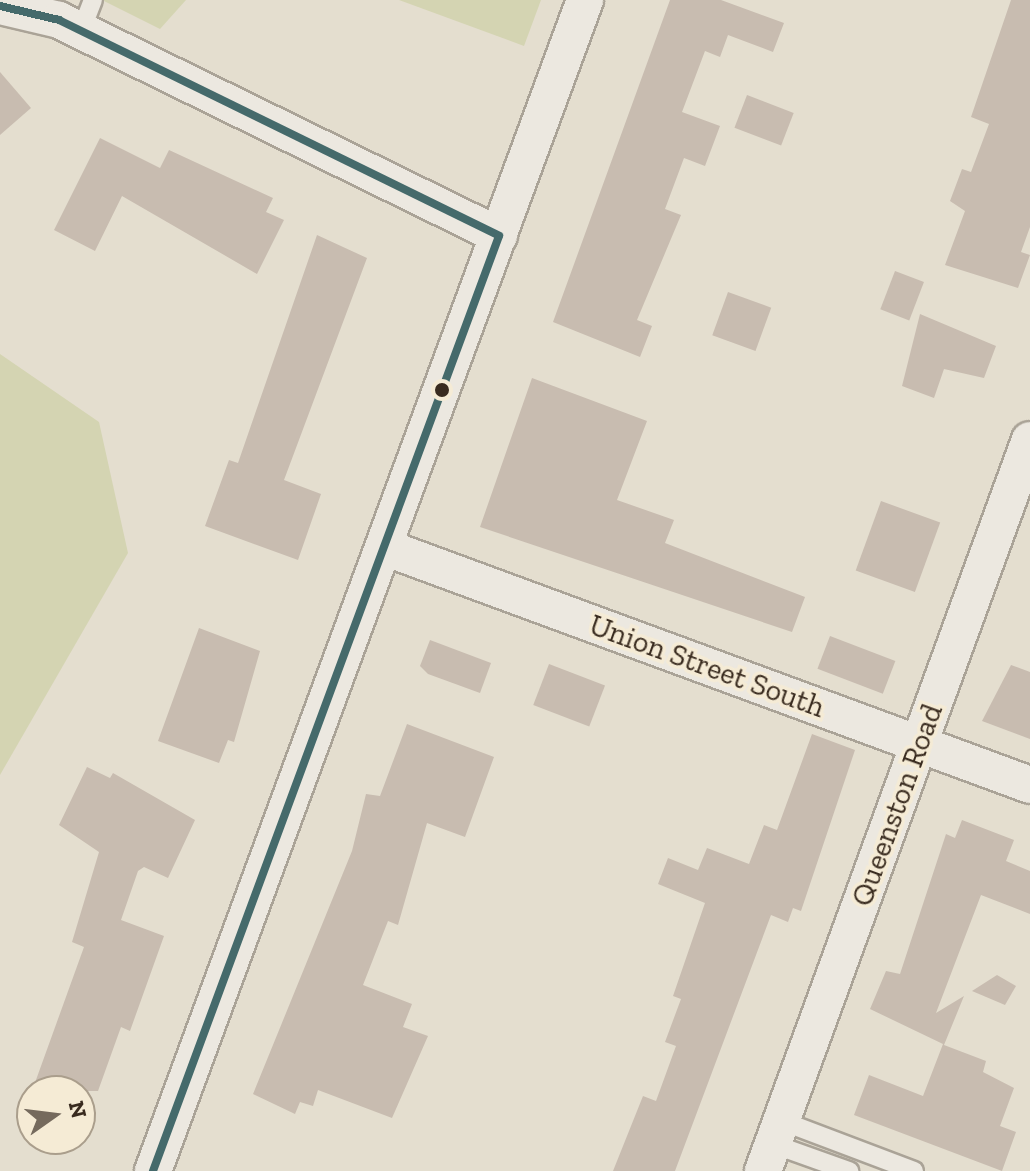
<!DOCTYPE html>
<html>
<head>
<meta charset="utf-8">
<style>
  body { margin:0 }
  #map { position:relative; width:1030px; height:1171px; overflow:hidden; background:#e4decf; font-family:"Zilla Slab",serif }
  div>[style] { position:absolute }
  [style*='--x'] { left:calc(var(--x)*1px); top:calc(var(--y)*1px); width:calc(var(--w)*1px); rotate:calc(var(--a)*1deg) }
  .green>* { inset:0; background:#d4d4b2 }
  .building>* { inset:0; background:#c8bcb0; transform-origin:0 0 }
  .roads { filter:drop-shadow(2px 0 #aaa397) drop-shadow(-2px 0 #aaa397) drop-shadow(0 2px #aaa397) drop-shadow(0 -2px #aaa397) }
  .lane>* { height:18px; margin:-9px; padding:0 9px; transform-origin:9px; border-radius:9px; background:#ece8e0 }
  .street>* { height:36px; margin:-18px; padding:0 18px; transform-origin:18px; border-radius:18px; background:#ece8e0 }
  .bus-1>* { height:8px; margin:-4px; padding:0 4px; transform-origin:4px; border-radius:4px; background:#456a6b }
  .dots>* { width:22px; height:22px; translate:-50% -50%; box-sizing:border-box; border:4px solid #f5ebd5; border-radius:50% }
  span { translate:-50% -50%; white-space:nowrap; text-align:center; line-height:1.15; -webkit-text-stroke:7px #f5ebd5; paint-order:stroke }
  .street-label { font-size:30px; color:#392b1f }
  .north { position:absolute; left:16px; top:1075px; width:80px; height:80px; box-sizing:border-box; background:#f5ebd5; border:2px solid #aa9e8c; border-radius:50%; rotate:76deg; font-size:22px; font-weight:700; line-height:32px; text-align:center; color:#392b1f }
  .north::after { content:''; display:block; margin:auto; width:28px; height:36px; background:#756a5d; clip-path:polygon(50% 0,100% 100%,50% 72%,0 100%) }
</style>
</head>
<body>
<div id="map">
  <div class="green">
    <i style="clip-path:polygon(102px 0,186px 0,160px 29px)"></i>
    <i style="clip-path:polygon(399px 0,541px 0,524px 46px)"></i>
    <i style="clip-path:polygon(0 354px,99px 422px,128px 553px,0 775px)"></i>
  </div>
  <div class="building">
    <i style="clip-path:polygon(670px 0,721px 0,784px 23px,773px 52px,728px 35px,720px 57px,705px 51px,682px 112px,720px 126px,705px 166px,684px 158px,665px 209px,681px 215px,637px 320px,652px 326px,640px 357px,553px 322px)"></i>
    <i style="clip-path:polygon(1011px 0,1030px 0,1030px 227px,1021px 252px,1030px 255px,1018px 288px,945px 265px,965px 211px,950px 201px,962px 169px,971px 172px,989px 124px,971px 117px)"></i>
    <i style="clip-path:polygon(0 72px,31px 108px,0 135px)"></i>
    <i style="left:747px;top:95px;width:50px;height:35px;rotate:21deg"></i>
    <i style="clip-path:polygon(100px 138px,160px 168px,169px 150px,273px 198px,266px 212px,284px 220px,257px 274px,122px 196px,95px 251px,54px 230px)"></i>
    <i style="clip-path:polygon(317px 235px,367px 258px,284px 480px,321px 494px,298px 560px,205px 526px,229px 460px,238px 463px)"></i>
    <i style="left:895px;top:271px;width:31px;height:41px;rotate:21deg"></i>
    <i style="left:728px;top:292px;width:46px;height:46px;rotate:20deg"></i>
    <i style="clip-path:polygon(920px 314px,996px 346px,984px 378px,944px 369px,934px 398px,902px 386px)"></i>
    <i style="clip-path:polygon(532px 378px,647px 421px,617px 500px,674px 520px,665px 543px,805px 597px,792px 632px,480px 527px)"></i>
    <i style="left:881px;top:501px;width:63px;height:74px;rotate:20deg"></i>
    <i style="clip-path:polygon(199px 628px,260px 651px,234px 742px,228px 740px,219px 763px,158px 741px)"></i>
    <i style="left:830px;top:636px;width:70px;height:35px;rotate:21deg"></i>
    <i style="clip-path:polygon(430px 640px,491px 663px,480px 693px,428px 674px,420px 666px)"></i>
    <i style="left:549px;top:664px;width:60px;height:44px;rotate:21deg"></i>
    <i style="clip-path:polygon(1011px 665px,1030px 672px,1030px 739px,982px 721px)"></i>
    <i style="clip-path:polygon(407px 724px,494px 757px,465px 837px,427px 823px,398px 925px,388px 921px,363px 985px,412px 1004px,403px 1027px,428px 1036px,392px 1118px,318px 1090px,313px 1106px,300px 1102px,295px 1114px,253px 1094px,352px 851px,366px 794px,380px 796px)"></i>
    <i style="clip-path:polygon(812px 734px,855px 750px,801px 911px,793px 908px,788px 922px,771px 915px,675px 1171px,613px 1171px,643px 1096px,656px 1101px,676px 1046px,665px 1042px,681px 999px,673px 996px,705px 903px,658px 884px,668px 858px,698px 870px,707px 848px,749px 864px,764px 825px,777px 830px)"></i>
    <i style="clip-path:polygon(87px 767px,110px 778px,113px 773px,195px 820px,168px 878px,144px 867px,138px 871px,121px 920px,164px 936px,130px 1031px,121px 1027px,98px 1091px,32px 1091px,84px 947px,72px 942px,99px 852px,59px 825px)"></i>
    <i style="clip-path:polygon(962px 820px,1014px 840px,1006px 861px,1030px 871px,1030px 914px,981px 895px,936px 1013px,964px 996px,944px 1045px,986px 1061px,983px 1072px,1014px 1088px,1000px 1126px,1016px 1132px,1002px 1171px,854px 1115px,869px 1075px,923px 1096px,943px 1044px,870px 1009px,886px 971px,900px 974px,946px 834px,955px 838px)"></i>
    <i style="clip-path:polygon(997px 975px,1016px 986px,1005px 1005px,972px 991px)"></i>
  </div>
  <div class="roads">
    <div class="lane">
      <i style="--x:81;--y:31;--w:33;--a:-69"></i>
      <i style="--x:782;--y:1121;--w:141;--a:20.7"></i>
      <i style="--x:773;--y:1144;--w:81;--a:19.6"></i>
    </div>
    <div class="street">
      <i style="--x:0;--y:6;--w:61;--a:13.3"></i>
      <i style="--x:59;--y:20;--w:490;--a:26.1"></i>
      <i style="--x:384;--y:547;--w:688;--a:20.22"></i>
      <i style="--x:153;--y:1171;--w:1248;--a:-69.75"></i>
      <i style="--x:763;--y:1171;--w:778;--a:-69.94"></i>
    </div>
  </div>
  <div class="bus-1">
    <i style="--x:0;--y:6;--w:61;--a:13.3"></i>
    <i style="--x:59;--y:20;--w:490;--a:26.1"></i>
    <i style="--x:499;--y:236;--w:997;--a:110.31"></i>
  </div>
  <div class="dots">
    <i style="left:442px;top:390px;background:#392b1f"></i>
  </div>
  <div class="street-label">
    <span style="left:707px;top:666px;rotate:20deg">Union Street South</span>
    <span style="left:897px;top:805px;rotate:-70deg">Queenston Road</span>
  </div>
  <div class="north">N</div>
</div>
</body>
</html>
